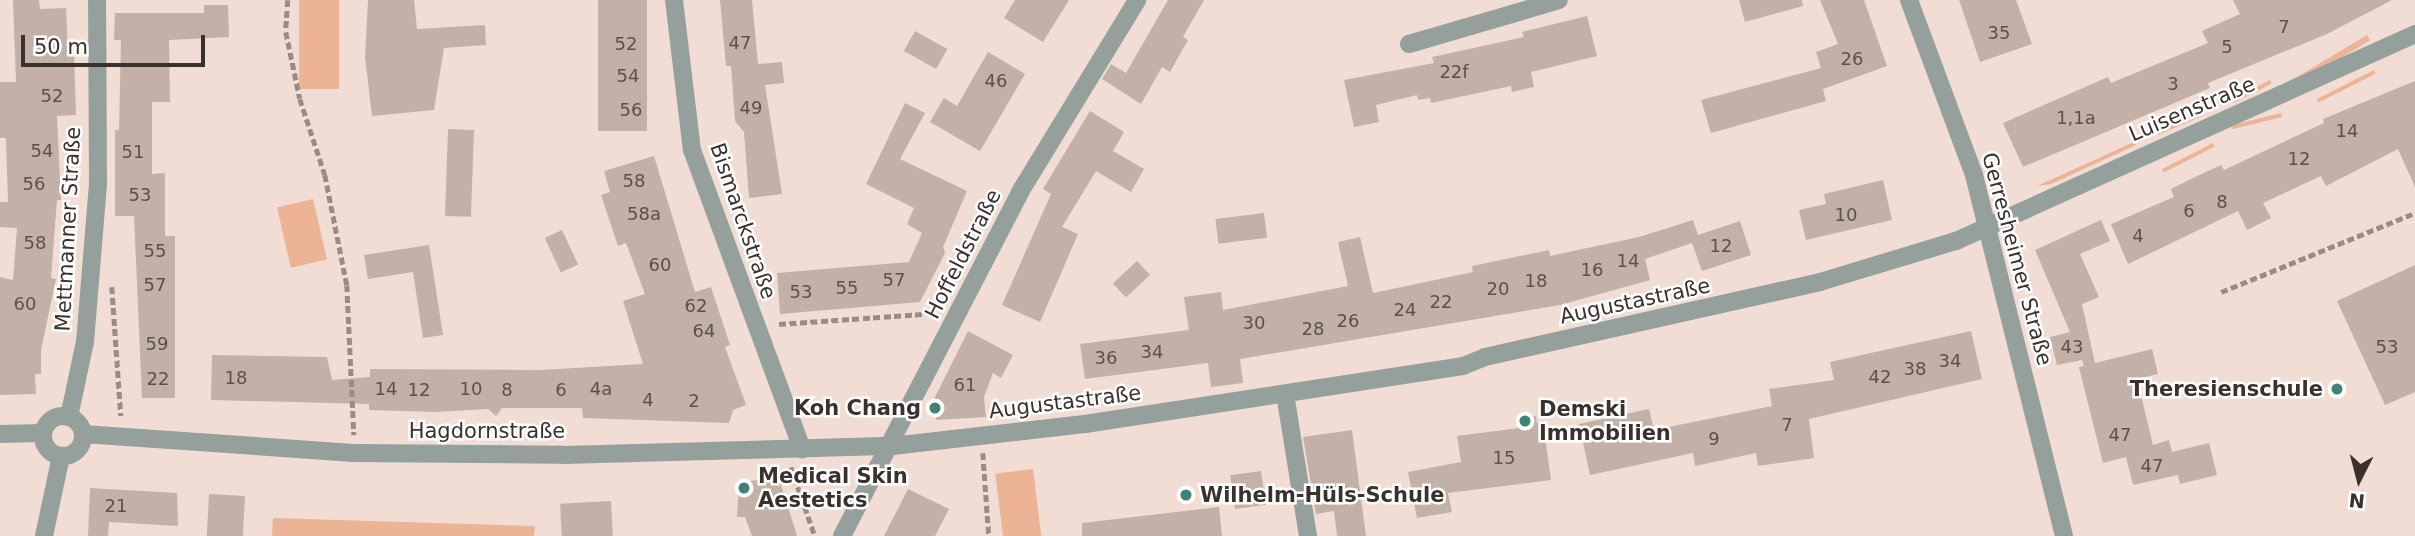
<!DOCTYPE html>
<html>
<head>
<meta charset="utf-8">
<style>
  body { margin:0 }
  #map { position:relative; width:2415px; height:536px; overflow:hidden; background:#f1ddd3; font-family:"DejaVu Sans",sans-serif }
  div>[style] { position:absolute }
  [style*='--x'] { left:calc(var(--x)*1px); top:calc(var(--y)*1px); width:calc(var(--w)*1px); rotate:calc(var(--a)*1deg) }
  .green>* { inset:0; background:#edb396; transform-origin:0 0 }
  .building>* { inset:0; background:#c3b0a7; transform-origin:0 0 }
  .path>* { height:4.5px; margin-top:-2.25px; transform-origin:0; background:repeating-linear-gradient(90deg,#9a8c85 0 7px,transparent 0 10.5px) }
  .minor>* { height:18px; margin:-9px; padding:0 9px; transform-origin:9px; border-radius:9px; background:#959f9c }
  .minor>.ring { margin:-9px; padding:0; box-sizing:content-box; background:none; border:18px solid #959f9c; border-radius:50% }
  .dots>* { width:19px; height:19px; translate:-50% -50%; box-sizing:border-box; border:4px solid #fff; border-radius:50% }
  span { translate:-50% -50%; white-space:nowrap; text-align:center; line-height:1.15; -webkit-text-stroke:5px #fff; paint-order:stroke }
  .number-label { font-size:18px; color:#5b514c }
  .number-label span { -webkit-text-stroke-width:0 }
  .street-label { font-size:21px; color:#38312d }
  .poi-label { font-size:21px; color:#38312d; font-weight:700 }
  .right { translate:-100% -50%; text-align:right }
  .left { translate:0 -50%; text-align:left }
  .north { position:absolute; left:2324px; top:445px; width:70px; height:70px; -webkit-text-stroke:5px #fff; paint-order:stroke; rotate:186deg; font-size:19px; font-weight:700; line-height:28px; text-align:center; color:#38312d }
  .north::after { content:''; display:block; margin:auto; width:24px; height:32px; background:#38312d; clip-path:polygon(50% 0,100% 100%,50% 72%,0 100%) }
  .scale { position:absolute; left:21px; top:35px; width:184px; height:32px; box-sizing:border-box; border:4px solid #38312d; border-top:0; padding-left:9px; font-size:21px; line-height:24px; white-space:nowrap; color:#38312d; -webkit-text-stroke:5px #fff; paint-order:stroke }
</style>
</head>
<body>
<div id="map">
  <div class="green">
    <i style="left:299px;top:0;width:40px;height:89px"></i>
    <i style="left:2367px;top:35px;width:6px;height:91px;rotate:59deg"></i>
    <i style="left:2374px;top:70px;width:4px;height:64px;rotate:63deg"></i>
    <i style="left:2270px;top:80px;width:4px;height:43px;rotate:63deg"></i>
    <i style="clip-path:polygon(2200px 112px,2202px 116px,2158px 135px,2157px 132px)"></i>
    <i style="left:2281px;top:113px;width:4px;height:51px;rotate:76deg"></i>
    <i style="clip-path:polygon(2134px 142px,2136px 145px,2051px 184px,2037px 186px)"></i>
    <i style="left:2213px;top:143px;width:4px;height:57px;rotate:63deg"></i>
    <i style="left:313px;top:199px;width:62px;height:37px;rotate:77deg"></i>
    <i style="left:1033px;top:469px;width:67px;height:38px;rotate:83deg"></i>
    <i style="clip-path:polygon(273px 518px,535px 526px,534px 536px,272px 536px)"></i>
  </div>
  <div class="building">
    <i style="clip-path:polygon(13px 0,39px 0,40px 9px,66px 8px,68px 51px,74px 50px,76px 115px,57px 116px,61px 200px,57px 200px,51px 278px,56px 279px,41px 350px,41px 374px,35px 374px,36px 394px,0 395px,0 277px,13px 280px,17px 228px,0 227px,0 202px,8px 202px,6px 138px,0 138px,0 82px,16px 82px)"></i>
    <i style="clip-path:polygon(368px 0,414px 0,417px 29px,485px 25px,486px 45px,444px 48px,434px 110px,372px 116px,365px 57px)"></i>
    <i style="left:598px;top:0;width:49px;height:131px"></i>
    <i style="clip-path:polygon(720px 0,752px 0,758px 64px,782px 62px,784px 83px,765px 85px,782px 194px,749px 198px,744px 132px,735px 121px,731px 66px,726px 66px)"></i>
    <i style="clip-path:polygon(1015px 0,1069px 0,1043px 42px,1004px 18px)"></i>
    <i style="clip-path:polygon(1168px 0,1204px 0,1183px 37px,1188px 40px,1170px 72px,1162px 67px,1141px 104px,1102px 79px,1111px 64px,1126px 73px)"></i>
    <i style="clip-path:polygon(1739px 0,1802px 0,1803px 6px,1745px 22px)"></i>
    <i style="clip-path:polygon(1820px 0,1864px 0,1887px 66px,1823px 89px,1826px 101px,1711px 133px,1701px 100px,1821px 68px,1816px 52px,1838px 44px)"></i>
    <i style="clip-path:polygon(1959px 0,2016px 0,2032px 44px,1980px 62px)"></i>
    <i style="clip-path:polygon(2233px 0,2392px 0,2327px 34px,2208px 83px,2210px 88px,2023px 167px,2003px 123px,2108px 77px,2111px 83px,2208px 43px,2202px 31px,2240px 14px)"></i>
    <i style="clip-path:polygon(204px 5px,228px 5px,229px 37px,169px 40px,170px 102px,152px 102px,152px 174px,165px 173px,165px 236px,175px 236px,175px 398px,142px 398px,134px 216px,115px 216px,115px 130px,119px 130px,121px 40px,114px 40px,115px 13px,204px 13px)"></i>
    <i style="clip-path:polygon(1587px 16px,1597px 56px,1531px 72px,1534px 87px,1512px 92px,1511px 86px,1431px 103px,1430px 98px,1418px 100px,1417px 95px,1376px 105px,1379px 122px,1354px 127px,1344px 80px,1434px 63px,1432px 57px,1524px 37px,1522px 32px)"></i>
    <i style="left:915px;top:31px;width:37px;height:23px;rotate:29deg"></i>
    <i style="clip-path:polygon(988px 52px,1025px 74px,980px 151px,930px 122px,944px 98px,957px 106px)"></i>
    <i style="clip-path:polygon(2415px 81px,2415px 187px,2398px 149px,2326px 186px,2321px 176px,2263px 203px,2271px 218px,2247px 230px,2238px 211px,2128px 264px,2111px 224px,2174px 197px,2171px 189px,2193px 178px,2221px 165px,2224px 170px,2324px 123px,2323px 119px)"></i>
    <i style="clip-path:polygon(905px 103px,925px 113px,900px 159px,967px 191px,943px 247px,945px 253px,920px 302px,780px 314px,777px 273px,909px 262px,922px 233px,907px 224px,914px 208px,866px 184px)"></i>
    <i style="clip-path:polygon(1090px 111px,1124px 132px,1113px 151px,1144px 169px,1131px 192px,1096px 171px,1062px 227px,1078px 234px,1040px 322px,1002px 305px,1051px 194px,1043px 189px)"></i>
    <i style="left:448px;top:129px;width:26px;height:87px;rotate:2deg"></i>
    <i style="clip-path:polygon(654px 156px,695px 292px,711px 287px,730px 345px,725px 347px,746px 405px,733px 410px,729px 423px,583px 418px,582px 408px,502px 408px,496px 416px,488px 409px,435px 412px,369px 410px,369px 404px,211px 400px,212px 355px,327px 357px,332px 380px,370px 377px,370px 369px,540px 370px,643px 364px,623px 301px,645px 294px,626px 243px,618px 246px,601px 195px,610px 192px,604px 171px)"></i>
    <i style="clip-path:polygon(1883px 180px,1892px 220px,1806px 240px,1799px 210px,1826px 204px,1824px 194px)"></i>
    <i style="left:1264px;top:213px;width:25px;height:49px;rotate:83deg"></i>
    <i style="clip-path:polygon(1693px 220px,1698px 235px,1740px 221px,1751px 255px,1702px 271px,1692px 243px,1645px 259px,1650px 280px,1560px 305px,1240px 359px,1243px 383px,1211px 387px,1208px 363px,1085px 379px,1080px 344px,1189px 330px,1184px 297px,1221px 292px,1223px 310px,1348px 286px,1338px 242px,1360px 237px,1373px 293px,1473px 272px,1472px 266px,1549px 250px,1550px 256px,1639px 237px)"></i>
    <i style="clip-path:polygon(2101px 220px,2110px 241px,2080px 254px,2099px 297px,2082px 304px,2095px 363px,2152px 349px,2158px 374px,2137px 379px,2153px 445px,2169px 440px,2172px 452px,2209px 443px,2217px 475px,2180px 484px,2178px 475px,2133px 485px,2126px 457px,2103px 463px,2079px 367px,2084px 366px,2082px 360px,2057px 365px,2050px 337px,2070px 332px,2035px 250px)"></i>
    <i style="left:562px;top:230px;width:38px;height:19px;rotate:65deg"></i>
    <i style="clip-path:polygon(429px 245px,443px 335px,423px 338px,413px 272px,368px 279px,364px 255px)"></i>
    <i style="left:1137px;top:261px;width:19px;height:33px;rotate:47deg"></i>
    <i style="clip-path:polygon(2415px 265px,2415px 392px,2385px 405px,2337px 301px)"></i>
    <i style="clip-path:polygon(968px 331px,1013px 355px,1001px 378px,993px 373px,984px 397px,986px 417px,937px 420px,929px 409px)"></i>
    <i style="clip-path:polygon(1971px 331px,1982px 379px,1809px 419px,1814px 458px,1758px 466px,1756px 453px,1695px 466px,1693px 453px,1590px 475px,1579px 424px,1649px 409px,1654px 430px,1772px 406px,1769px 389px,1834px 380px,1830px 362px)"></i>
    <i style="clip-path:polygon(1536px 416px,1537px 423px,1543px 422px,1551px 480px,1448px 493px,1452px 512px,1417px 518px,1408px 472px,1461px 462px,1457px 436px,1519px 428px,1517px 418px)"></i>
    <i style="clip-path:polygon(1352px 430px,1366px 536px,1337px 536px,1334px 511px,1316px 514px,1303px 437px)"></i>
    <i style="left:1261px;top:471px;width:34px;height:31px;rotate:82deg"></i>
    <i style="clip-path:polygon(779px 478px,797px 536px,752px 536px,745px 517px,737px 517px,739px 482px)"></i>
    <i style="clip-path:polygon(90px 488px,177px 493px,178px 526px,109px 522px,108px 536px,88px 536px)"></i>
    <i style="clip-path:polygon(908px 489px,949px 509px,935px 536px,884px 536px)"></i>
    <i style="left:209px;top:494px;width:36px;height:42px;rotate:3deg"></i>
    <i style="left:611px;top:501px;width:35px;height:51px;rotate:87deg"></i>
    <i style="clip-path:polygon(1219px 507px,1222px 536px,1082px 536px,1082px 523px)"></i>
  </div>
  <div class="path">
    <i style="--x:288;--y:0;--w:32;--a:94"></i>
    <i style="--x:286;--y:32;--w:68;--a:78.2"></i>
    <i style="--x:300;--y:99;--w:80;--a:71.8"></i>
    <i style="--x:325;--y:175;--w:112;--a:78.7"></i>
    <i style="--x:347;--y:285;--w:150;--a:87.3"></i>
    <i style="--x:112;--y:287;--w:129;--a:86"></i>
    <i style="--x:2221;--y:292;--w:209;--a:-22.2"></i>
    <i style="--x:779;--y:324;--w:144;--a:-4"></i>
    <i style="--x:983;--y:453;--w:83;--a:85.9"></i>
    <i style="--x:791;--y:467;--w:73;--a:70.8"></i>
  </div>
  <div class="minor">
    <i style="--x:674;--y:0;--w:151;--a:83.2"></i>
    <i style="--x:692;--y:150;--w:319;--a:69.8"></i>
    <i style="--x:1909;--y:0;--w:187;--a:69.6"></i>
    <i style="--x:1974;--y:175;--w:372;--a:76"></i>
    <i style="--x:1409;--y:44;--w:156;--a:-16.3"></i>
    <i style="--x:1285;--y:394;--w:144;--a:80.8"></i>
    <i class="ring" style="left:43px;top:416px;width:22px;height:22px"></i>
    <i style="--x:69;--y:417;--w:77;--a:-78"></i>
    <i style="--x:85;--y:342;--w:160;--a:-85.3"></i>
    <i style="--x:98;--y:183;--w:183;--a:-90.3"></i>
    <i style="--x:0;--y:434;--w:42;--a:-1.4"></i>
    <i style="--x:83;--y:434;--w:271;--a:4"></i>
    <i style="--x:353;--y:453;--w:211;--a:0.5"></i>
    <i style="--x:564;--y:455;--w:328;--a:-1.6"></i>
    <i style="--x:892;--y:446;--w:194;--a:-6.5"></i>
    <i style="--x:1085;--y:424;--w:382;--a:-8.7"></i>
    <i style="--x:1463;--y:366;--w:24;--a:-22"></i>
    <i style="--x:1485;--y:357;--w:343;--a:-12.6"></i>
    <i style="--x:1820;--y:282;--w:142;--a:-16.8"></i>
    <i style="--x:1956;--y:241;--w:504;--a:-24.27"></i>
    <i style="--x:44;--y:536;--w:82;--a:-78"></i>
    <i style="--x:842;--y:536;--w:387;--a:-62.6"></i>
    <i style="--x:1020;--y:192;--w:225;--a:-58.6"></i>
  </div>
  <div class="dots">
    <i style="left:2337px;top:389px;background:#408273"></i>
    <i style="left:935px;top:408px;background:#408273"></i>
    <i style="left:1525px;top:421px;background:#408273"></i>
    <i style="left:744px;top:488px;background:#408273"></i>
    <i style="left:1186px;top:495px;background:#408273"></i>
  </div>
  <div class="number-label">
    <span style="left:2284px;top:27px">7</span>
    <span style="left:1999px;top:33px">35</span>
    <span style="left:740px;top:43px">47</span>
    <span style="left:626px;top:44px">52</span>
    <span style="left:2227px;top:47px">5</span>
    <span style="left:1852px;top:59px">26</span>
    <span style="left:1454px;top:72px">22f</span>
    <span style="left:628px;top:76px">54</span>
    <span style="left:996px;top:81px">46</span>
    <span style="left:2173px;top:84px">3</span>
    <span style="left:52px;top:96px">52</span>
    <span style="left:751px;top:108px">49</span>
    <span style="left:631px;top:110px">56</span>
    <span style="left:2076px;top:118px">1,1a</span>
    <span style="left:2347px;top:131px">14</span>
    <span style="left:42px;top:151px">54</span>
    <span style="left:133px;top:152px">51</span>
    <span style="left:2299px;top:159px">12</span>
    <span style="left:634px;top:181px">58</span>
    <span style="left:34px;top:184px">56</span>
    <span style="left:140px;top:195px">53</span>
    <span style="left:2222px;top:202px">8</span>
    <span style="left:2189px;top:211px">6</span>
    <span style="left:644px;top:214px">58a</span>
    <span style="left:1846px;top:215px">10</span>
    <span style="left:2138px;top:236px">4</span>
    <span style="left:35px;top:243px">58</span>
    <span style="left:1721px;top:246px">12</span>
    <span style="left:155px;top:251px">55</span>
    <span style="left:1628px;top:261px">14</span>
    <span style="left:660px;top:265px">60</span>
    <span style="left:1592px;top:270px">16</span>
    <span style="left:894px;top:280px">57</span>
    <span style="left:1536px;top:281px">18</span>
    <span style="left:155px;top:285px">57</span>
    <span style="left:847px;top:288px">55</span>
    <span style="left:1498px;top:289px">20</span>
    <span style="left:801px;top:292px">53</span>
    <span style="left:1441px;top:302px">22</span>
    <span style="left:25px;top:304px">60</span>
    <span style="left:696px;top:306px">62</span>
    <span style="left:1405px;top:310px">24</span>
    <span style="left:1348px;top:321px">26</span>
    <span style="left:1254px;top:323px">30</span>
    <span style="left:1313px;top:329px">28</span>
    <span style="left:704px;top:331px">64</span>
    <span style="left:157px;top:344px">59</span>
    <span style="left:2072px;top:347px">43</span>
    <span style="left:2387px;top:347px">53</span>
    <span style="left:1152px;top:352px">34</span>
    <span style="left:1106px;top:358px">36</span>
    <span style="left:1950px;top:361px">34</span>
    <span style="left:1915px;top:369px">38</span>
    <span style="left:1880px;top:377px">42</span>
    <span style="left:236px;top:378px">18</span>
    <span style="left:158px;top:379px">22</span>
    <span style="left:965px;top:385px">61</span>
    <span style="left:386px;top:389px">14</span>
    <span style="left:471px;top:389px">10</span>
    <span style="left:601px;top:389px">4a</span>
    <span style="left:419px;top:390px">12</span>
    <span style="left:507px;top:390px">8</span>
    <span style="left:561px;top:390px">6</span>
    <span style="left:648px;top:400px">4</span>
    <span style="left:694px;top:401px">2</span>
    <span style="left:1787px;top:425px">7</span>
    <span style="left:2120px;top:435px">47</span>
    <span style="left:1714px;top:439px">9</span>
    <span style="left:1504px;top:458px">15</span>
    <span style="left:2152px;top:466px">47</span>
    <span style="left:116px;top:506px">21</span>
  </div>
  <div class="street-label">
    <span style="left:2192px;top:109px;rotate:-23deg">Luisenstraße</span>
    <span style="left:743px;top:221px;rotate:71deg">Bismarckstraße</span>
    <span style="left:68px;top:229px;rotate:-87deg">Mettmanner Straße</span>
    <span style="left:963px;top:254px;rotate:-63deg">Hoffeldstraße</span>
    <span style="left:2017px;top:259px;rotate:75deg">Gerresheimer Straße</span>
    <span style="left:1635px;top:301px;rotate:-12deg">Augustastraße</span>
    <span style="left:1065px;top:402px;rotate:-7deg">Augustastraße</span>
    <span style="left:487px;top:431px">Hagdornstraße</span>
  </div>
  <div class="poi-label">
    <span class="right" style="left:2323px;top:389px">Theresienschule</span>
    <span class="right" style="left:921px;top:408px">Koh Chang</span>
    <span class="left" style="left:1539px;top:421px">Demski<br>Immobilien</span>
    <span class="left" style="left:758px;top:488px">Medical Skin<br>Aestetics</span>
    <span class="left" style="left:1200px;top:495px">Wilhelm-Hüls-Schule</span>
  </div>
  <div class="north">N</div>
  <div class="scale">50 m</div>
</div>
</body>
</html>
